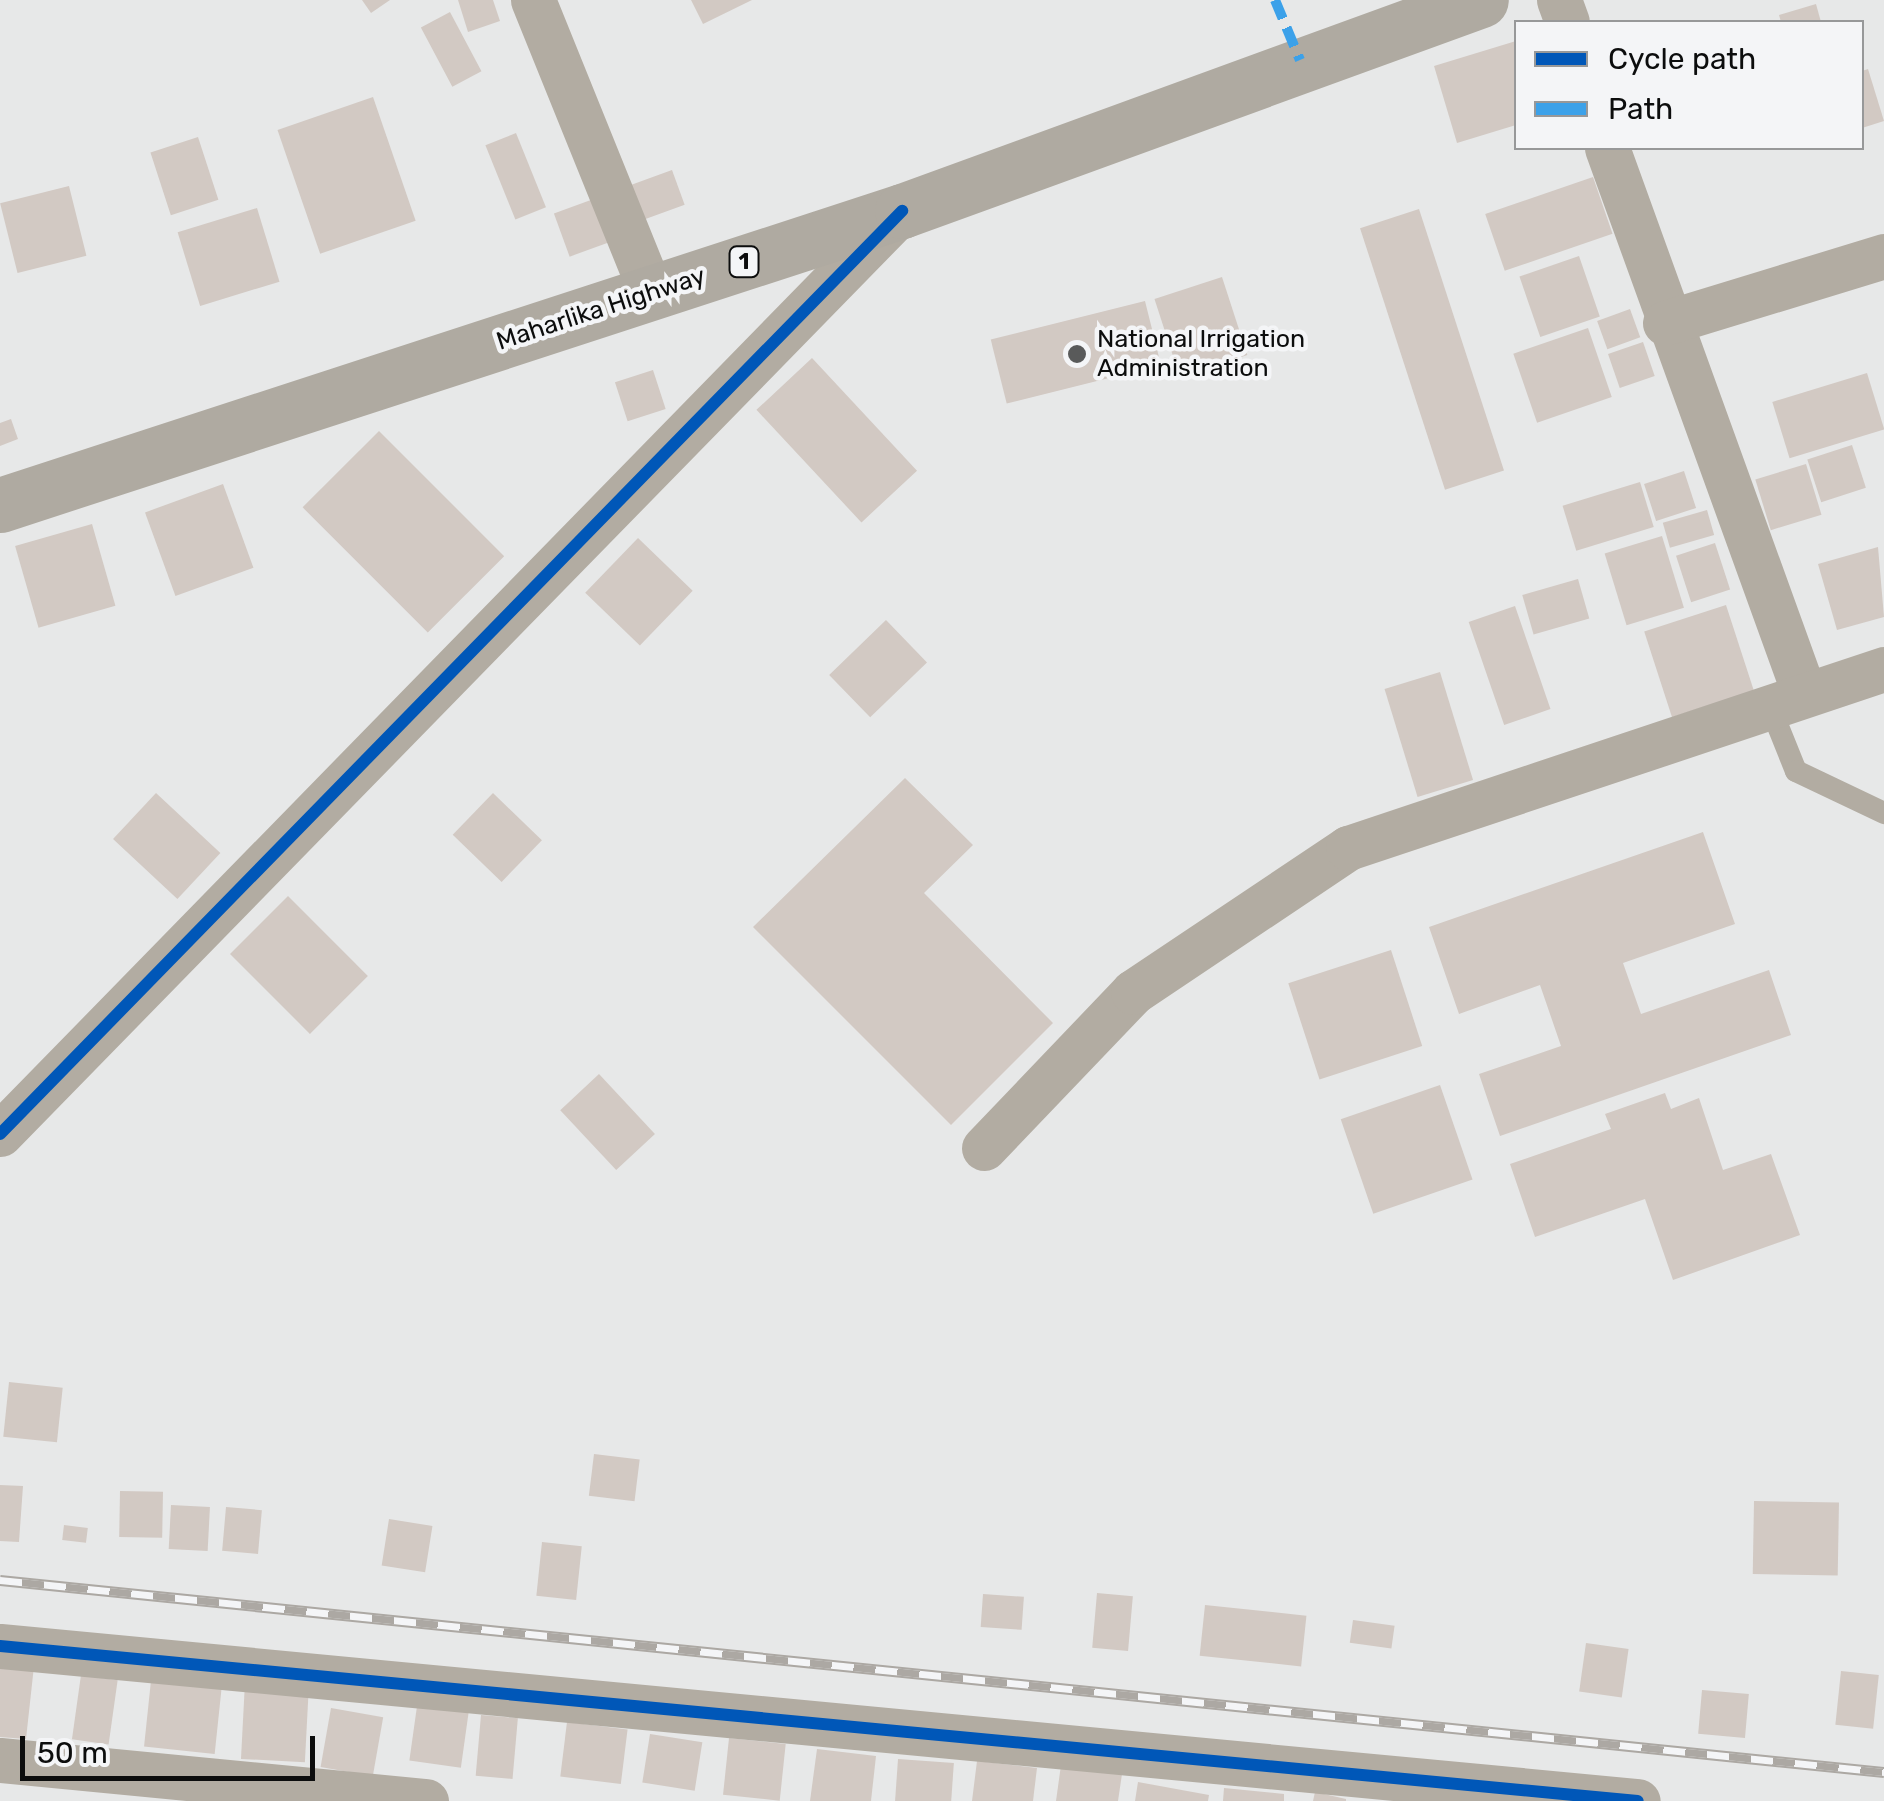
<!DOCTYPE html>
<html>
<head>
<meta charset="utf-8">
<style>
  body { margin:0 }
  #map { position:relative; width:1884px; height:1801px; overflow:hidden; background:#e7e8e8; font-family:Rubik,sans-serif }
  div>[style] { position:absolute }
  [style*='--x'] { left:calc(var(--x)*1px); top:calc(var(--y)*1px); width:calc(var(--w)*1px); rotate:calc(var(--a)*1deg) }
  .building>* { inset:0; background:#d2c9c3; transform-origin:0 0 }
  .lane>* { height:22px; margin:-11px; padding:0 11px; transform-origin:11px; border-radius:11px; background:#b2aca2 }
  .street>* { height:45px; margin:-22.5px; padding:0 22.5px; transform-origin:22.5px; border-radius:22.5px; background:#b2aca2 }
  .highway>* { height:55px; margin:-27.5px; padding:0 27.5px; transform-origin:27.5px; border-radius:27.5px; background:#afaaa1 }
  .rail>* { height:11px; margin-top:-5.5px; transform-origin:0; background:repeating-linear-gradient(90deg,#f4f5f7 0 22px,#aca8a3 0 44px); box-sizing:border-box; border-block:2px solid #aca8a3 }
  .quiet>* { height:10px; margin-top:-5px; transform-origin:0; background:repeating-linear-gradient(90deg,#3ca1e9 0 20px,transparent 0 30px) }
  .cycleway>* { height:12px; margin:-6px; padding:0 6px; transform-origin:6px; border-radius:6px; background:#0057b8 }
  .dots>* { width:28px; height:28px; translate:-50% -50%; box-sizing:border-box; border:5px solid #f4f5f7; border-radius:50% }
  span { translate:-50% -50%; white-space:nowrap; text-align:center; line-height:1.15; -webkit-text-stroke:9px #f4f5f7; paint-order:stroke }
  .shield-label span { padding:2px 8px; background:#f4f5f7; border:2px solid; border-radius:8px; -webkit-text-stroke-width:0 }
  .shield-label { font-size:22px; color:#0c0d0d; font-weight:700 }
  .street-label { font-size:25px; color:#0c0d0d }
  .poi-label { font-size:25px; color:#0c0d0d }
  .left { translate:0 -50%; text-align:left }
  .legend { position:absolute; left:1514px; top:20px; width:350px; height:130px; box-sizing:border-box; background:#f4f5f7; border:2px solid #979899; margin:0; padding:12px 18px; list-style:none; font-size:30px; color:#0c0d0d }
  .legend li { display:flex; align-items:center; gap:20px; height:50px }
  .legend b { width:50px; border:2px solid #979899 }
  .scale { position:absolute; left:20px; top:1736px; width:295px; height:45px; box-sizing:border-box; border:5px solid #0c0d0d; border-top:0; padding-left:12px; font-size:30px; line-height:35px; white-space:nowrap; color:#0c0d0d; -webkit-text-stroke:8px #f4f5f7; paint-order:stroke }
</style>
</head>
<body>
<div id="map">
  <div class="building">
    <i style="clip-path:polygon(362px 0,390px 0,371px 13px)"></i>
    <i style="clip-path:polygon(458px 0,493px 0,500px 21px,468px 32px)"></i>
    <i style="clip-path:polygon(691px 0,752px 0,703px 24px)"></i>
    <i style="clip-path:polygon(1816px 4px,1821px 22px,1781px 22px,1779px 15px)"></i>
    <i style="left:450px;top:12px;width:67px;height:33px;rotate:62deg"></i>
    <i style="clip-path:polygon(1516px 41px,1516px 125px,1457px 143px,1434px 66px)"></i>
    <i style="clip-path:polygon(1868px 69px,1884px 121px,1862px 128px,1862px 71px)"></i>
    <i style="left:373px;top:97px;width:131px;height:101px;rotate:71deg"></i>
    <i style="left:516px;top:133px;width:80px;height:33px;rotate:68deg"></i>
    <i style="left:198px;top:137px;width:66px;height:50px;rotate:72deg"></i>
    <i style="left:672px;top:170px;width:37px;height:57px;rotate:70deg"></i>
    <i style="left:1593px;top:177px;width:60px;height:114px;rotate:71deg"></i>
    <i style="left:69px;top:186px;width:72px;height:71px;rotate:76deg"></i>
    <i style="left:599px;top:197px;width:46px;height:48px;rotate:70deg"></i>
    <i style="left:257px;top:208px;width:77px;height:83px;rotate:73deg"></i>
    <i style="left:1419px;top:209px;width:275px;height:62px;rotate:72deg"></i>
    <i style="left:1579px;top:256px;width:64px;height:63px;rotate:71deg"></i>
    <i style="left:1222px;top:277px;width:82px;height:71px;rotate:72deg"></i>
    <i style="left:1145px;top:301px;width:66px;height:159px;rotate:76deg"></i>
    <i style="left:1630px;top:309px;width:30px;height:35px;rotate:70deg"></i>
    <i style="left:1588px;top:328px;width:73px;height:79px;rotate:71deg"></i>
    <i style="left:1643px;top:342px;width:36px;height:37px;rotate:71deg"></i>
    <i style="left:812px;top:358px;width:154px;height:76px;rotate:47deg"></i>
    <i style="left:653px;top:370px;width:41px;height:40px;rotate:72deg"></i>
    <i style="left:1867px;top:373px;width:59px;height:99px;rotate:73deg"></i>
    <i style="clip-path:polygon(11px 419px,18px 439px,0 446px,0 423px)"></i>
    <i style="left:379px;top:431px;width:177px;height:108px;rotate:45deg"></i>
    <i style="left:1852px;top:445px;width:45px;height:47px;rotate:72deg"></i>
    <i style="left:1806px;top:464px;width:53px;height:53px;rotate:73deg"></i>
    <i style="left:1684px;top:471px;width:39px;height:42px;rotate:72deg"></i>
    <i style="left:1640px;top:482px;width:47px;height:81px;rotate:73deg"></i>
    <i style="left:223px;top:484px;width:89px;height:83px;rotate:70deg"></i>
    <i style="left:1707px;top:510px;width:26px;height:46px;rotate:74deg"></i>
    <i style="left:92px;top:524px;width:85px;height:80px;rotate:74deg"></i>
    <i style="left:1662px;top:536px;width:75px;height:60px;rotate:73deg"></i>
    <i style="left:638px;top:538px;width:76px;height:76px;rotate:44deg"></i>
    <i style="left:1715px;top:543px;width:49px;height:41px;rotate:72deg"></i>
    <i style="clip-path:polygon(1878px 547px,1884px 617px,1837px 630px,1818px 564px)"></i>
    <i style="left:1578px;top:579px;width:41px;height:58px;rotate:74deg"></i>
    <i style="left:1726px;top:605px;width:90px;height:86px;rotate:72deg"></i>
    <i style="left:1515px;top:606px;width:109px;height:49px;rotate:71deg"></i>
    <i style="left:886px;top:620px;width:59px;height:79px;rotate:46deg"></i>
    <i style="left:1440px;top:672px;width:113px;height:58px;rotate:73deg"></i>
    <i style="clip-path:polygon(905px 778px,973px 845px,924px 893px,1053px 1023px,951px 1125px,753px 927px)"></i>
    <i style="left:156px;top:793px;width:88px;height:63px;rotate:43deg"></i>
    <i style="left:493px;top:793px;width:68px;height:58px;rotate:44deg"></i>
    <i style="clip-path:polygon(1703px 832px,1735px 924px,1623px 963px,1641px 1014px,1769px 970px,1791px 1035px,1500px 1136px,1479px 1074px,1561px 1046px,1540px 985px,1459px 1014px,1429px 927px)"></i>
    <i style="left:288px;top:896px;width:113px;height:82px;rotate:45deg"></i>
    <i style="left:1391px;top:950px;width:101px;height:108px;rotate:72deg"></i>
    <i style="left:599px;top:1074px;width:82px;height:53px;rotate:47deg"></i>
    <i style="left:1440px;top:1085px;width:100px;height:105px;rotate:71deg"></i>
    <i style="clip-path:polygon(1665px 1093px,1671px 1109px,1699px 1098px,1723px 1170px,1771px 1154px,1800px 1235px,1673px 1280px,1645px 1199px,1535px 1237px,1510px 1164px,1611px 1129px,1605px 1114px)"></i>
    <i style="left:9px;top:1382px;width:54px;height:55px;rotate:6deg"></i>
    <i style="left:594px;top:1454px;width:46px;height:42px;rotate:7deg"></i>
    <i style="clip-path:polygon(0 1485px,23px 1486px,19px 1542px,0 1541px)"></i>
    <i style="left:120px;top:1491px;width:43px;height:46px;rotate:1deg"></i>
    <i style="left:1754px;top:1501px;width:85px;height:73px;rotate:1deg"></i>
    <i style="left:171px;top:1505px;width:39px;height:44px;rotate:3deg"></i>
    <i style="left:226px;top:1507px;width:36px;height:44px;rotate:5deg"></i>
    <i style="left:389px;top:1519px;width:44px;height:47px;rotate:9deg"></i>
    <i style="left:64px;top:1525px;width:24px;height:15px;rotate:7deg"></i>
    <i style="left:542px;top:1542px;width:40px;height:54px;rotate:6deg"></i>
    <i style="left:1097px;top:1593px;width:36px;height:55px;rotate:5deg"></i>
    <i style="left:983px;top:1594px;width:41px;height:33px;rotate:4deg"></i>
    <i style="left:1205px;top:1605px;width:102px;height:51px;rotate:6deg"></i>
    <i style="left:1353px;top:1620px;width:42px;height:23px;rotate:8deg"></i>
    <i style="left:1586px;top:1643px;width:43px;height:49px;rotate:8deg"></i>
    <i style="clip-path:polygon(0 1663px,34px 1666px,26px 1739px,0 1737px)"></i>
    <i style="left:152px;top:1671px;width:71px;height:76px;rotate:6deg"></i>
    <i style="left:1841px;top:1671px;width:38px;height:54px;rotate:6deg"></i>
    <i style="left:81px;top:1675px;width:37px;height:65px;rotate:8deg"></i>
    <i style="left:245px;top:1682px;width:64px;height:77px;rotate:3deg"></i>
    <i style="left:1702px;top:1690px;width:47px;height:44px;rotate:5deg"></i>
    <i style="left:418px;top:1699px;width:52px;height:62px;rotate:8deg"></i>
    <i style="left:331px;top:1708px;width:53px;height:60px;rotate:10deg"></i>
    <i style="left:481px;top:1715px;width:37px;height:61px;rotate:5deg"></i>
    <i style="left:567px;top:1722px;width:61px;height:55px;rotate:7deg"></i>
    <i style="left:650px;top:1734px;width:53px;height:49px;rotate:9deg"></i>
    <i style="left:729px;top:1738px;width:57px;height:57px;rotate:6deg"></i>
    <i style="clip-path:polygon(817px 1749px,876px 1756px,871px 1801px,810px 1801px)"></i>
    <i style="left:898px;top:1759px;width:56px;height:42px;rotate:4deg"></i>
    <i style="clip-path:polygon(977px 1761px,1037px 1768px,1033px 1801px,972px 1801px)"></i>
    <i style="clip-path:polygon(1061px 1765px,1122px 1774px,1118px 1801px,1056px 1801px)"></i>
    <i style="clip-path:polygon(1138px 1782px,1209px 1795px,1208px 1801px,1135px 1801px)"></i>
    <i style="clip-path:polygon(1224px 1788px,1284px 1794px,1284px 1801px,1223px 1801px)"></i>
    <i style="clip-path:polygon(1315px 1792px,1346px 1799px,1346px 1801px,1313px 1801px)"></i>
  </div>
  <div class="lane">
    <i style="--x:1769;--y:704;--w:72;--a:68.1"></i>
    <i style="--x:1796;--y:771;--w:98;--a:25.5"></i>
  </div>
  <div class="street">
    <i style="--x:533;--y:0;--w:315;--a:68"></i>
    <i style="--x:1559;--y:0;--w:23;--a:70"></i>
    <i style="--x:1607;--y:148;--w:576;--a:70.12"></i>
    <i style="--x:1665;--y:323;--w:229;--a:-17"></i>
    <i style="--x:0;--y:1134;--w:1291;--a:-45.66"></i>
    <i style="--x:984;--y:1148;--w:216;--a:-46.3"></i>
    <i style="--x:1133;--y:992;--w:259;--a:-33.8"></i>
    <i style="--x:1348;--y:848;--w:565;--a:-18.47"></i>
    <i style="--x:0;--y:1646;--w:1645;--a:5.41"></i>
    <i style="--x:0;--y:1760;--w:428;--a:5.5"></i>
  </div>
  <div class="highway">
    <i style="--x:0;--y:505;--w:949;--a:-18.05"></i>
    <i style="--x:902;--y:211;--w:616;--a:-20.02"></i>
  </div>
  <div class="rail">
    <i style="--x:0;--y:1580;--w:1894;--a:5.82"></i>
  </div>
  <div class="quiet">
    <i style="--x:1275;--y:0;--w:65;--a:67.4"></i>
  </div>
  <div class="cycleway">
    <i style="--x:0;--y:1134;--w:1291;--a:-45.66"></i>
    <i style="--x:0;--y:1646;--w:1645;--a:5.41"></i>
  </div>
  <div class="dots">
    <i style="left:1077px;top:354px;background:#595a5a"></i>
  </div>
  <div class="shield-label">
    <span style="left:744px;top:262px">1</span>
  </div>
  <div class="street-label">
    <span style="left:601px;top:309px;rotate:-18deg">Maharlika Highway</span>
  </div>
  <div class="poi-label">
    <span class="left" style="left:1097px;top:354px">National Irrigation<br>Administration</span>
  </div>
  <ul class="legend">
  <li><b style="height:12px;background:#0057b8"></b>Cycle path</li>
  <li><b style="height:12px;background:#3ca1e9"></b>Path</li>
  </ul>
  <div class="scale">50 m</div>
</div>
</body>
</html>
